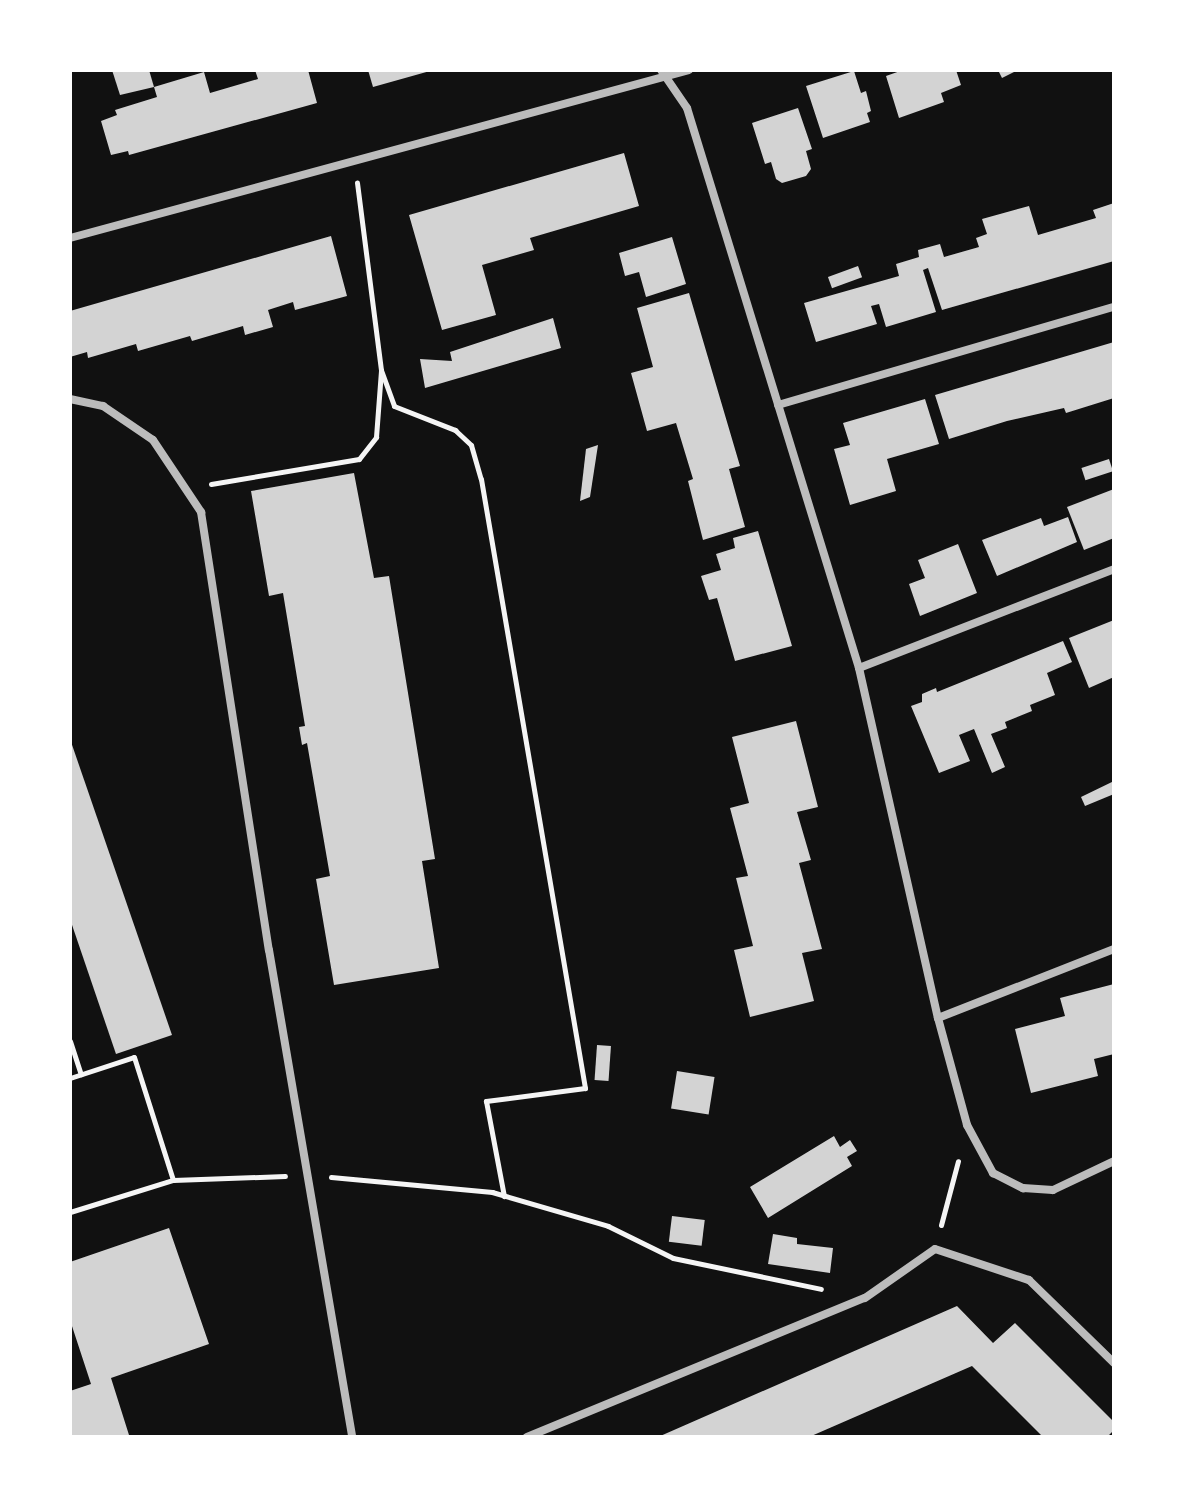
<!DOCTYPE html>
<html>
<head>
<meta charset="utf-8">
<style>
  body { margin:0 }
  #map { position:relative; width:1184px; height:1507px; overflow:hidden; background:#111; font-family:"Playfair Display",serif }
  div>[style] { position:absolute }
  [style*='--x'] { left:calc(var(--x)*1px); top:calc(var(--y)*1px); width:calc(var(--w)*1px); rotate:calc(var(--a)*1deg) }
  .building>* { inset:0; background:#d3d3d3; transform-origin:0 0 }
  .path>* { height:5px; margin:-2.5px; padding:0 2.5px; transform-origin:2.5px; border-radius:2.5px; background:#f5f5f5 }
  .minor>* { height:8px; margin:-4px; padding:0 4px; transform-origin:4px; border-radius:4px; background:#bcbcbc }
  span { translate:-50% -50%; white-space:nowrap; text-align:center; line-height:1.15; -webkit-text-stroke:6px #fff; paint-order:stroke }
  .frame { position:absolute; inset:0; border:72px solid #fff; pointer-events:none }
</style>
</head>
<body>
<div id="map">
  <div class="building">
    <i style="clip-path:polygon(112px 70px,149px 70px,154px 87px,120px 95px)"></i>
    <i style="clip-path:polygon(255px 70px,308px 70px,317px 103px,129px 155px,128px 151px,111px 155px,101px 121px,117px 115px,115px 110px,157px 97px,154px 87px,204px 72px,210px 93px,258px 79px)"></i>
    <i style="clip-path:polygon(368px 70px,430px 70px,430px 71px,373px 87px)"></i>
    <i style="clip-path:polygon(903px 70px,956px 70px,961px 85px,941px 93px,944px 102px,899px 118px,886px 76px)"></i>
    <i style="clip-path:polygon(998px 70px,1018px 70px,1002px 78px)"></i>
    <i style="clip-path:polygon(854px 71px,861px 93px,866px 91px,871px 111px,867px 113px,870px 122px,823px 138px,806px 86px)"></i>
    <i style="clip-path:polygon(798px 108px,812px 149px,806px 151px,811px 169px,806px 176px,782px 183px,776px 179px,771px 162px,765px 164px,752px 123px)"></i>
    <i style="clip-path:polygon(624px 153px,639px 206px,530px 238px,534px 250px,482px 265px,496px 315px,442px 330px,409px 215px)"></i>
    <i style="clip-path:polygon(1114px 203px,1114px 261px,942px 310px,928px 268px,923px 270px,936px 312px,886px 327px,879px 304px,871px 306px,877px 324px,816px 342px,804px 303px,899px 276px,896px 264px,919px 257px,918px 250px,940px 244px,944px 257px,979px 247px,976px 238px,987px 234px,982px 219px,1029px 206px,1038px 235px,1096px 218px,1093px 210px)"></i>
    <i style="clip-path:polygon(331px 236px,347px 296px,295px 310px,293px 302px,268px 310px,273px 327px,245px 335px,243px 326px,192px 341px,190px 336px,138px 351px,136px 344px,88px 358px,87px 352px,70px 357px,70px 311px)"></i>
    <i style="clip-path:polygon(672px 237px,686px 284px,646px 297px,639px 272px,625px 276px,619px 253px)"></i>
    <i style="left:858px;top:266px;width:12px;height:32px;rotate:70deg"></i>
    <i style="clip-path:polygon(689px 293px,740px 466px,729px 469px,745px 527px,703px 540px,688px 481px,693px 479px,676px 423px,647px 431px,631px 373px,653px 367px,637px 308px)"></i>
    <i style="clip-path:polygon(553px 318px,561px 348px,425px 388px,420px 359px,452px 361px,450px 352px)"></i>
    <i style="clip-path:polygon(1114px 342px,1114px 398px,1066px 413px,1064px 408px,1007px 421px,949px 439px,935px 395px)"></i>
    <i style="clip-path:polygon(925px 399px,939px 444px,887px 459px,896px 491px,850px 505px,834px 449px,850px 445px,843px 423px)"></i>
    <i style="clip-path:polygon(598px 445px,590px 497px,580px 501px,586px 449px)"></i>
    <i style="left:1109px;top:459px;width:13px;height:29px;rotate:72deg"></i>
    <i style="clip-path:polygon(354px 473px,374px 578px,389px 576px,435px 859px,422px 861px,439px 968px,334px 985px,316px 879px,330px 876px,307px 743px,302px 745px,299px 727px,305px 726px,283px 593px,269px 596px,251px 491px)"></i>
    <i style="clip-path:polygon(1114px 489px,1114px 538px,1084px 550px,1067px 507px)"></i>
    <i style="clip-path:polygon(1068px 517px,1077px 542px,997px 576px,982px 540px,1041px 518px,1044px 526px)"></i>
    <i style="clip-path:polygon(758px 531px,792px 646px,735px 661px,717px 598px,709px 600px,701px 576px,721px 570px,716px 554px,735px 548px,733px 538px)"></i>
    <i style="clip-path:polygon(958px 544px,977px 593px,920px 616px,909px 584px,925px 578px,918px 560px)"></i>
    <i style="clip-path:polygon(1114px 620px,1114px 677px,1089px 688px,1069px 638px)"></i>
    <i style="clip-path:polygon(1063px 641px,1072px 662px,1047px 673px,1055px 695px,1030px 705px,1032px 711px,1005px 722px,1007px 728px,991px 734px,1005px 767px,992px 773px,974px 729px,959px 735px,970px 761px,939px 773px,911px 706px,922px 702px,922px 694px,936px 688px,937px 692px)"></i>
    <i style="clip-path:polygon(796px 721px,818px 807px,797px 812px,811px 860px,799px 863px,822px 949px,802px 953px,814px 1001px,750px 1017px,734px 950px,753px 946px,736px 878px,748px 876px,730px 808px,749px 803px,732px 737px)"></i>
    <i style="clip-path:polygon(70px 739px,172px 1035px,116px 1054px,70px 919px)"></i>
    <i style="clip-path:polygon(1114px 781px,1114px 794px,1085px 806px,1081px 797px)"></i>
    <i style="clip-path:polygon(1114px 984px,1114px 1054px,1094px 1059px,1098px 1076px,1031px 1093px,1015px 1029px,1065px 1016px,1060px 998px)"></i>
    <i style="left:597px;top:1045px;width:14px;height:35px;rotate:4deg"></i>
    <i style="left:677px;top:1071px;width:38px;height:38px;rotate:9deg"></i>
    <i style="clip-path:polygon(834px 1136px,840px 1147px,850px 1140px,857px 1151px,847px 1157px,852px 1166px,768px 1218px,750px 1187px)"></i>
    <i style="left:672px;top:1216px;width:33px;height:26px;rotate:7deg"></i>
    <i style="clip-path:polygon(169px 1228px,209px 1344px,111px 1378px,129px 1435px,70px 1437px,70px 1391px,91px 1384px,70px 1320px,70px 1262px)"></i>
    <i style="clip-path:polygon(773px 1234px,797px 1238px,797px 1244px,833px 1248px,830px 1273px,768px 1264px)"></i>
    <i style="clip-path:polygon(957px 1306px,993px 1343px,1015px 1323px,1114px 1422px,1114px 1430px,1107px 1437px,1043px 1437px,972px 1366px,809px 1437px,658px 1437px)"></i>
  </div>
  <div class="path">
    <i style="--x:381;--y:370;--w:38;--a:70"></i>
    <i style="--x:394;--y:406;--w:66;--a:21.5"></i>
    <i style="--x:455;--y:430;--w:22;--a:43"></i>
    <i style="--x:471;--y:445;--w:35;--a:74"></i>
    <i style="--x:481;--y:479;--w:618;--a:80.31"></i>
    <i style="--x:585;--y:1088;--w:100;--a:172.5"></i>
    <i style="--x:486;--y:1101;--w:97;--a:79.3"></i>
    <i style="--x:211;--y:484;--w:150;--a:-9.6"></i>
    <i style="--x:359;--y:459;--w:28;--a:-52"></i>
    <i style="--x:376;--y:437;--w:67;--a:-85.7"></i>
    <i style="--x:381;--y:370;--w:189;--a:-97.3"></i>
    <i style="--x:70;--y:1041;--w:35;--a:72"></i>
    <i style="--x:70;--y:1078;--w:67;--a:-18.2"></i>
    <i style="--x:134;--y:1057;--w:129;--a:72.4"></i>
    <i style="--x:331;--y:1177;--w:162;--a:5.3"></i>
    <i style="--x:492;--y:1192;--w:121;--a:16.3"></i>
    <i style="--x:608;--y:1226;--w:72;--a:26.2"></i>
    <i style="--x:673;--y:1258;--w:151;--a:11.8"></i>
    <i style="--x:70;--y:1212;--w:108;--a:-17.3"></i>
    <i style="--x:173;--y:1180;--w:112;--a:-2"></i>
    <i style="--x:941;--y:1225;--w:66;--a:-75.1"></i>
  </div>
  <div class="minor">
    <i style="--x:661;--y:70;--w:46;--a:55.6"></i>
    <i style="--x:687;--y:108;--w:586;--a:72.93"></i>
    <i style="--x:859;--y:668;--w:359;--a:77.3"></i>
    <i style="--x:938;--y:1018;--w:111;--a:74.8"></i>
    <i style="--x:967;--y:1125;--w:55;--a:61.6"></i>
    <i style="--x:993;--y:1173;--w:34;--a:27"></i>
    <i style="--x:1023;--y:1188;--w:30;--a:4"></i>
    <i style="--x:1053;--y:1190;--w:68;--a:-25.4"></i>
    <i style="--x:70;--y:238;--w:641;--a:-15.18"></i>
    <i style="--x:70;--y:399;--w:34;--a:12"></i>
    <i style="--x:103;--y:406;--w:60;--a:34.2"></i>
    <i style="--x:153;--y:440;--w:87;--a:56.3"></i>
    <i style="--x:201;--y:512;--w:443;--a:81.2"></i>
    <i style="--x:269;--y:950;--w:494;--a:80.3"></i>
    <i style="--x:778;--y:405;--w:350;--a:-16.3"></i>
    <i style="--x:859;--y:668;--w:274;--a:-21.2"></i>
    <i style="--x:938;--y:1018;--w:189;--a:-21.4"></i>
    <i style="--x:527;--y:1437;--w:365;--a:-22.4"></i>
    <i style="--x:865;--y:1298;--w:85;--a:-35"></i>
    <i style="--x:935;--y:1249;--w:99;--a:18.3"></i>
    <i style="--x:1029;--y:1280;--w:119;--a:44.3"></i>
  </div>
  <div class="frame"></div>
</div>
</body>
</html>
